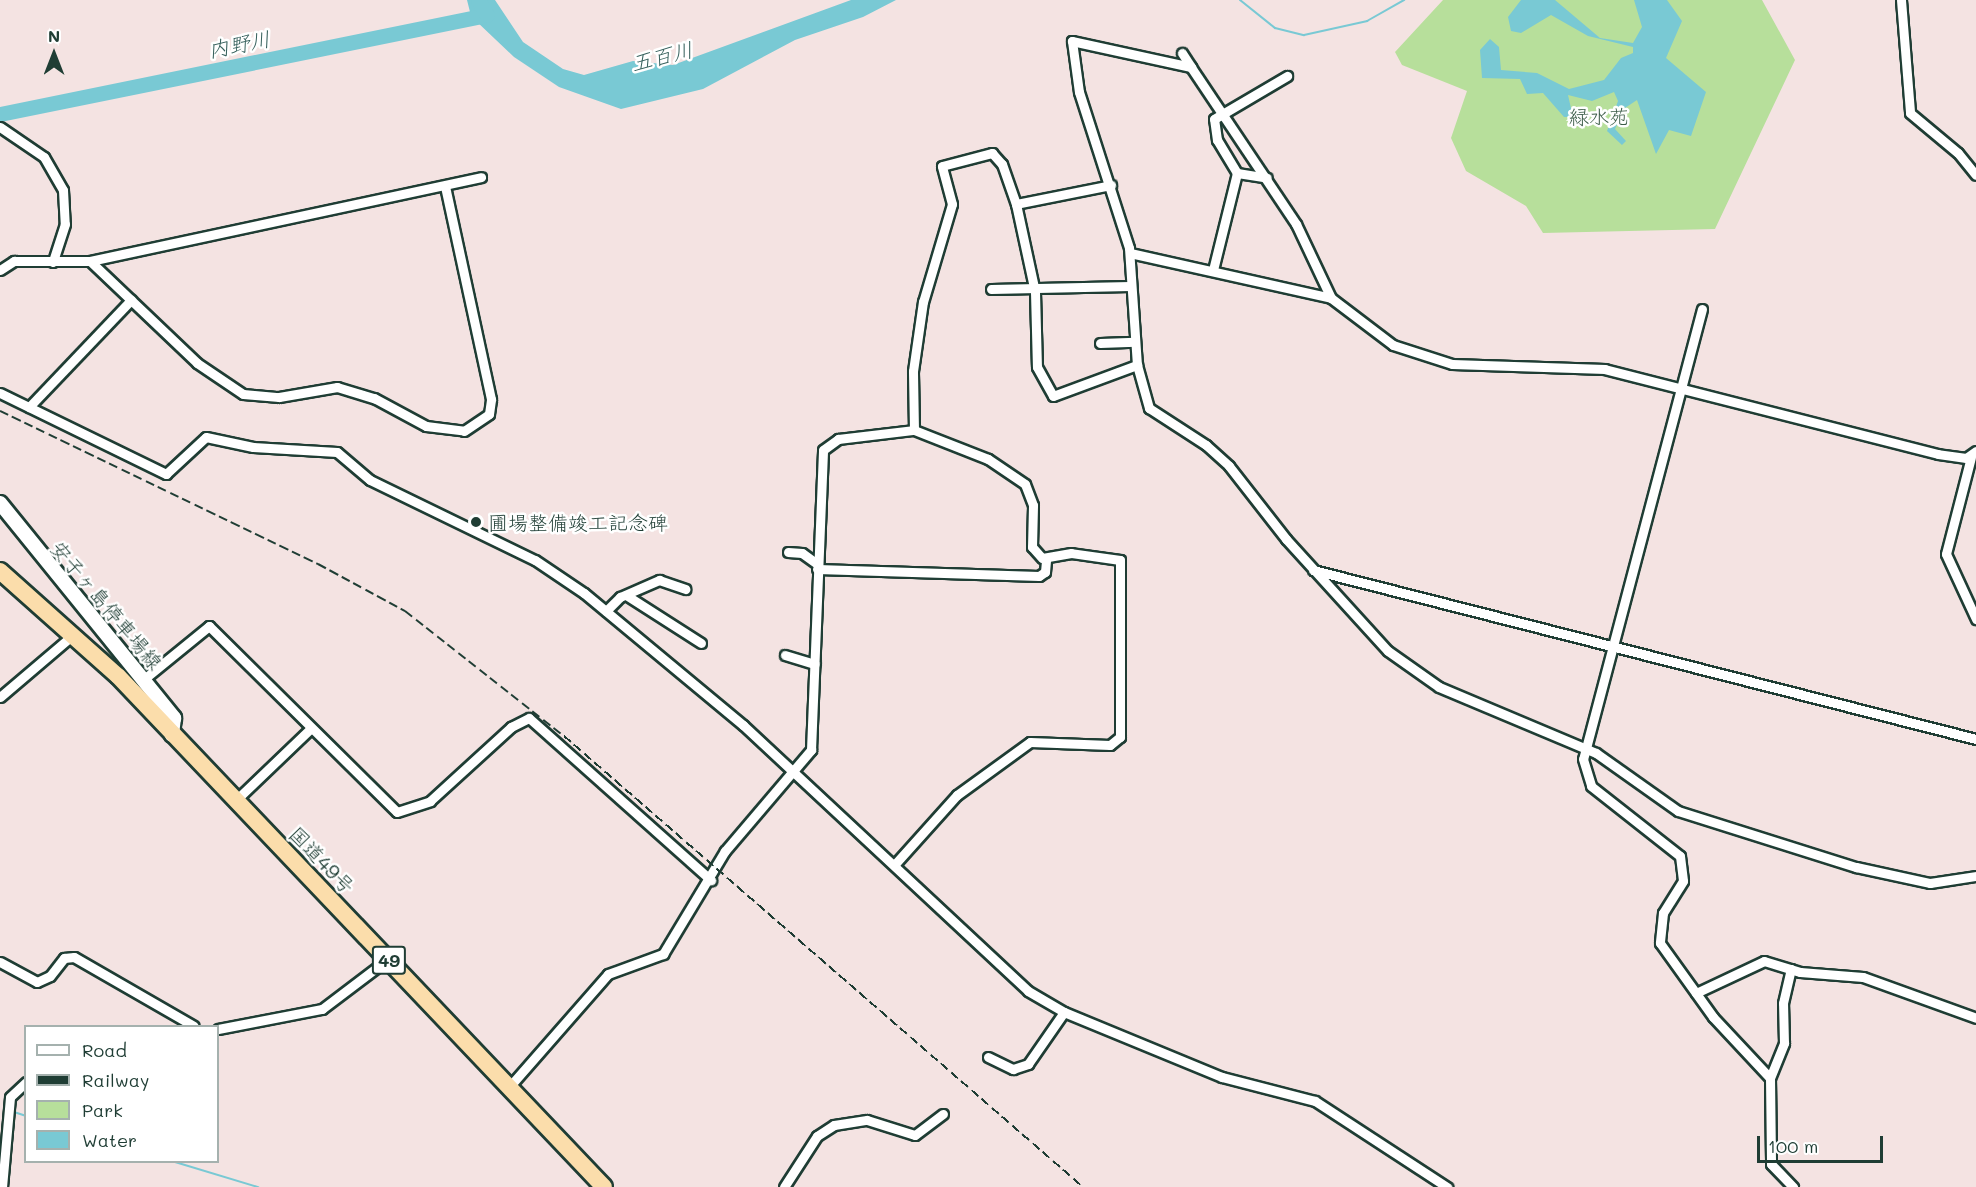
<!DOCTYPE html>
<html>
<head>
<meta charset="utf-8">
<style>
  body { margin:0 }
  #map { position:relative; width:1976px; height:1187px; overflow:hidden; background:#f4e3e2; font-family:Mali,"Klee One",sans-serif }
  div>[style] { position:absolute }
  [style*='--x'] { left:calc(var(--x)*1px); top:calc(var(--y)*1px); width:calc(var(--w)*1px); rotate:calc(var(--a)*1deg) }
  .green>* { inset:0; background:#b7df9b }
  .water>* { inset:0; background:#79c9d4 }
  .stream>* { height:2px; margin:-1px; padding:0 1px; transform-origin:1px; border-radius:1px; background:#79c9d4 }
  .river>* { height:15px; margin:-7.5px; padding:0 7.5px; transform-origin:7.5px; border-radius:7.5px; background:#79c9d4 }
  .roads { filter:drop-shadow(2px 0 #1f3d34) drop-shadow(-2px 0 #1f3d34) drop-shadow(0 2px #1f3d34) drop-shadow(0 -2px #1f3d34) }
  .minor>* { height:9px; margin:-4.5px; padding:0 4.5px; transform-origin:4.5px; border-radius:4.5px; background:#fff }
  .secondary>* { height:14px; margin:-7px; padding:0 7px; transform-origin:7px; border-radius:7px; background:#fff }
  .trunk>* { height:16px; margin:-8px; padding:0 8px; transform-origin:8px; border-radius:8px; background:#fbddab }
  .rail>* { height:2px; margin-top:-1px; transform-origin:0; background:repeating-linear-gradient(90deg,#1f3d34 0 9px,transparent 0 13.5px) }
  .dots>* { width:16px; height:16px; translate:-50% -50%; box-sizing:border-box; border:3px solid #fff; border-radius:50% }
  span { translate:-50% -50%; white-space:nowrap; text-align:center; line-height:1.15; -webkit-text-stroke:5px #fff; paint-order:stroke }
  .shield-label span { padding:2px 4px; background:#fff; border:2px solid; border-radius:4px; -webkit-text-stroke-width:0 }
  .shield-label { font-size:18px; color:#1f3d34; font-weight:700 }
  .park-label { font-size:20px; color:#3d5d49 }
  .poi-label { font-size:20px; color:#1f3d34 }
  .left { translate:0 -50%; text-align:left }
  .street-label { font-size:20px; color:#1f3d34 }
  .water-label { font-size:21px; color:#36605c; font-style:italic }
  .legend { position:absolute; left:24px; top:1025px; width:195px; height:138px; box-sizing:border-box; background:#fff; border:2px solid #a5b1ae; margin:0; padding:8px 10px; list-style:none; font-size:18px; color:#1f3d34 }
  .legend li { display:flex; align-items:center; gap:12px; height:30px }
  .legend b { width:30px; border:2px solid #a5b1ae }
  .north { position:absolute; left:24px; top:24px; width:60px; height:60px; -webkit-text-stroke:4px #fff; paint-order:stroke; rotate:0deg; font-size:16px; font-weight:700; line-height:24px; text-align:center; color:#1f3d34 }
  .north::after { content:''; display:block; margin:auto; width:21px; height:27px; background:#1f3d34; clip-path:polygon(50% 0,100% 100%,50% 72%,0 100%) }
  .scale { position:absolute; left:1757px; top:1136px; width:126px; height:27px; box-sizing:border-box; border:3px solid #1f3d34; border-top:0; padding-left:8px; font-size:18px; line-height:21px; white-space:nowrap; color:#1f3d34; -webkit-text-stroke:4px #fff; paint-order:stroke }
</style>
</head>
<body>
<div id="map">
  <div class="green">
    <i style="clip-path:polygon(1443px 0,1762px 0,1795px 60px,1715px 229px,1543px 233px,1526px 206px,1466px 171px,1451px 138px,1467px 91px,1402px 65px,1395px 52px)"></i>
  </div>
  <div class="water">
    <i style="clip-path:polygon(467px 0,495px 0,523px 42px,563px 69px,584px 75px,633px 61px,673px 65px,851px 0,896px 0,863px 17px,795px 40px,703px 89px,621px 109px,559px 87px,514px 57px,475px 20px,448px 24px,471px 16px)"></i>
    <i style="clip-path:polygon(1521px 0,1555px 0,1600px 38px,1633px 43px,1642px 27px,1634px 0,1667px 0,1682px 21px,1666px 58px,1706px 92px,1691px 136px,1669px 130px,1656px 154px,1637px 100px,1625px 108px,1615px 129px,1626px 141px,1622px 145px,1607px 131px,1618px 101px,1614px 92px,1592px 101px,1568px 95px,1573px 117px,1564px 117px,1543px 93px,1527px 94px,1520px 79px,1482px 78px,1480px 50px,1490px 39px,1499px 47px,1501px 70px,1537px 73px,1569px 89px,1604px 80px,1621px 58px,1633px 53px,1633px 47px,1588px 36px,1551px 15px,1521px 33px,1511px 31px,1508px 17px)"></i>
  </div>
  <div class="stream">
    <i style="--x:1240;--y:0;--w:45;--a:38.7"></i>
    <i style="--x:1275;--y:28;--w:30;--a:14"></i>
    <i style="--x:1304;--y:35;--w:65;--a:-12.5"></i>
    <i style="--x:1367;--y:21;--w:43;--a:-29.6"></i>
    <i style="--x:11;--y:1111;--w:16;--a:18"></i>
    <i style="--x:175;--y:1162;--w:87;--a:16.8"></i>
  </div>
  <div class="river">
    <i style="--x:0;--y:114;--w:497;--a:-11.5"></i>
    <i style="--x:487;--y:15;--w:17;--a:-121"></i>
  </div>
  <div class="roads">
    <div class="minor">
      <i style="--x:1901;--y:0;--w:113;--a:85.4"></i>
      <i style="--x:1910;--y:113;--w:62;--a:39.8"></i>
      <i style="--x:1958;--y:153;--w:28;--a:51"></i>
      <i style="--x:1182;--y:53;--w:17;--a:57"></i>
      <i style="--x:0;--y:127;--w:53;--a:34.3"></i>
      <i style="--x:44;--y:157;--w:38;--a:60"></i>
      <i style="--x:63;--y:190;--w:34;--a:87"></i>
      <i style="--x:65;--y:224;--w:40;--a:108"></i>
      <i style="--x:1237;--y:173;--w:30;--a:9"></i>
      <i style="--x:1016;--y:204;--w:90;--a:77.8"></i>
      <i style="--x:1035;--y:292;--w:75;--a:88.5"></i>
      <i style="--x:1037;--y:367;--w:33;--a:61"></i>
      <i style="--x:1053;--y:396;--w:90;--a:-20.3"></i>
      <i style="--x:1130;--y:253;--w:206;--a:12.6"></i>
      <i style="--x:90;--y:261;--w:148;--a:43.6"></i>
      <i style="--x:197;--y:363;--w:55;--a:34"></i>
      <i style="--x:243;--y:394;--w:36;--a:5"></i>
      <i style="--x:279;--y:397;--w:59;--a:-9.8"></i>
      <i style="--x:337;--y:387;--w:39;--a:17"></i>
      <i style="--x:374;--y:398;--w:59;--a:28.3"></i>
      <i style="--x:426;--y:426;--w:38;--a:7"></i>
      <i style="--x:464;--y:431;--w:30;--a:-34"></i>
      <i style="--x:489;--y:414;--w:15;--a:-82"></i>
      <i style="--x:491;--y:399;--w:218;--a:-102.2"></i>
      <i style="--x:0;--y:270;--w:17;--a:-33"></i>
      <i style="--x:14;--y:261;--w:76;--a:0"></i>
      <i style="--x:90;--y:261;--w:400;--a:-12.1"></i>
      <i style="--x:1213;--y:270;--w:100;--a:-76.1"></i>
      <i style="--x:1237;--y:173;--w:39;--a:-121"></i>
      <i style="--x:1217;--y:140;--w:21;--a:-98"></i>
      <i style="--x:1214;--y:119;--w:85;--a:-30.5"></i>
      <i style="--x:991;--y:289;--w:139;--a:-1.2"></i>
      <i style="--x:1702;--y:309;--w:465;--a:104.8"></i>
      <i style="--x:1583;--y:759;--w:28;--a:73"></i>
      <i style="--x:1591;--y:786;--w:113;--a:38.2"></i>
      <i style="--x:1680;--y:856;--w:25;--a:83"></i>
      <i style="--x:1683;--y:881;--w:38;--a:122"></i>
      <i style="--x:1663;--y:913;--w:30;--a:96"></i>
      <i style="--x:1660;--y:943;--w:91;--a:54.4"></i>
      <i style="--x:1713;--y:1017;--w:83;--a:46.9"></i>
      <i style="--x:1770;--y:1078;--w:86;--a:89.3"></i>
      <i style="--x:1771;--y:1164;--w:32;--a:46"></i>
      <i style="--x:1100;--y:343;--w:35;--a:-2"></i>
      <i style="--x:0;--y:393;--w:185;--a:26"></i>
      <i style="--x:166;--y:474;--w:54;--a:-42.8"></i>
      <i style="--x:206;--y:437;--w:48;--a:12"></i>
      <i style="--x:253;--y:447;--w:84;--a:3.4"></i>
      <i style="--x:337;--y:452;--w:43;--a:40.3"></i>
      <i style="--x:370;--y:480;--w:183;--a:25.9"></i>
      <i style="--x:535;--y:560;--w:59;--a:34"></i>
      <i style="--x:584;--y:593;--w:207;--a:39.7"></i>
      <i style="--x:743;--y:725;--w:390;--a:43"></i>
      <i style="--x:1028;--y:991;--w:42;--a:30.3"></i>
      <i style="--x:1064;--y:1012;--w:171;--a:22.4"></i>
      <i style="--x:1222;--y:1077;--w:96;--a:14.5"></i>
      <i style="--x:1315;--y:1101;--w:158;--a:33.1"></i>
      <i style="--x:29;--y:407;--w:148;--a:-46.4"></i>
      <i style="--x:1976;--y:451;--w:12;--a:145"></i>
      <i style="--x:1966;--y:458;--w:28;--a:-172"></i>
      <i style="--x:1938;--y:454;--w:344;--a:-165.7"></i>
      <i style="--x:1605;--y:369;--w:153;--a:-178.1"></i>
      <i style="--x:1452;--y:364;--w:62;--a:-162.1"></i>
      <i style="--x:1393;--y:345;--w:78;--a:-142.8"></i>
      <i style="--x:1331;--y:298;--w:82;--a:-115.3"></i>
      <i style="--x:1296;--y:224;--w:189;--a:-123.8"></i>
      <i style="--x:1191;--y:67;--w:122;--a:-167.7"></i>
      <i style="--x:1072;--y:41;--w:51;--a:82.2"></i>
      <i style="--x:1079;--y:92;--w:164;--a:72.2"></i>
      <i style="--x:1129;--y:248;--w:117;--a:86.1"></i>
      <i style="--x:1137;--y:365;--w:45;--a:74.4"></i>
      <i style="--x:1149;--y:408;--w:68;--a:33"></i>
      <i style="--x:1206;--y:445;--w:31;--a:42"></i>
      <i style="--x:1229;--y:466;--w:93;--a:52"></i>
      <i style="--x:1286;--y:539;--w:151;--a:47.7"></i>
      <i style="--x:1388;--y:651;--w:62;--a:35.2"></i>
      <i style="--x:1439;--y:687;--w:170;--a:22.8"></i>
      <i style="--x:1596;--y:753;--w:100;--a:35.3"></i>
      <i style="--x:1678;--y:811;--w:187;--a:17.5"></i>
      <i style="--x:1856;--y:867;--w:76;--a:12.2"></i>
      <i style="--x:1930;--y:883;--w:47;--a:-8.7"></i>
      <i style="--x:1971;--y:457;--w:100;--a:104.5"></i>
      <i style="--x:1946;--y:554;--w:72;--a:65.2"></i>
      <i style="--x:788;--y:552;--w:14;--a:4"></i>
      <i style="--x:802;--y:553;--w:19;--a:36"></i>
      <i style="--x:817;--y:569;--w:222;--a:1.8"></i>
      <i style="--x:1039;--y:576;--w:7;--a:-34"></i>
      <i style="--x:1045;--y:572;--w:12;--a:-85"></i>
      <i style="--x:1313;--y:570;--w:684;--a:14.3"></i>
      <i style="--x:626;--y:595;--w:89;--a:32.6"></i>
      <i style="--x:606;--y:611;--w:20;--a:-45"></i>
      <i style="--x:620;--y:597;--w:43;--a:-23.6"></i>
      <i style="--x:659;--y:580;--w:28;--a:19"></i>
      <i style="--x:785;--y:655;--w:31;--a:17"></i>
      <i style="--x:144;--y:679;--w:84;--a:-39.2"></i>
      <i style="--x:209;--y:626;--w:264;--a:44.7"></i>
      <i style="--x:397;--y:812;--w:35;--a:-18"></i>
      <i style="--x:430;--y:801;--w:110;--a:-42.4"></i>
      <i style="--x:511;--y:727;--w:20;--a:-27"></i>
      <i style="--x:529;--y:718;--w:244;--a:41.7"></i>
      <i style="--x:0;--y:697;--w:97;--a:-40.4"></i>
      <i style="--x:236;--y:800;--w:103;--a:-43.8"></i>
      <i style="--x:895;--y:864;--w:93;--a:-48.1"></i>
      <i style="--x:957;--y:795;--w:90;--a:-36"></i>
      <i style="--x:1030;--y:742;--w:80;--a:2.1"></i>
      <i style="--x:1110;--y:745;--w:13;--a:-39"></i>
      <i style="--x:1120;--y:737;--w:177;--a:-90"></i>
      <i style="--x:1120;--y:560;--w:49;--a:-171.9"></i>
      <i style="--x:1071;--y:553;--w:29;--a:170"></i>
      <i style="--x:1042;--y:558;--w:15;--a:-132"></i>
      <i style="--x:1032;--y:547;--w:42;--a:-88.6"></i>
      <i style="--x:1033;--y:505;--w:22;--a:-111"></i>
      <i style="--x:1025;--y:484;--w:45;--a:-146"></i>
      <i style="--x:988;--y:459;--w:79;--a:-158.6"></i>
      <i style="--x:0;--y:962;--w:42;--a:28.4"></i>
      <i style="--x:37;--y:982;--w:14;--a:-25"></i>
      <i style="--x:50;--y:976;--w:23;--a:-52"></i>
      <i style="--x:64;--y:958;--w:10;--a:-6"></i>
      <i style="--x:74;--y:957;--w:138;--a:29.9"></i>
      <i style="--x:1696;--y:993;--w:75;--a:-25.2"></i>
      <i style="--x:1764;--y:961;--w:38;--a:17"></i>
      <i style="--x:1800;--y:972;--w:63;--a:4.5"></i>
      <i style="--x:1863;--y:977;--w:120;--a:19.9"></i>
      <i style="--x:218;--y:1029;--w:106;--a:-10.9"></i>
      <i style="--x:322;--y:1009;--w:83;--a:-37.1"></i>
      <i style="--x:988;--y:1057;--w:28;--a:26"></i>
      <i style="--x:1013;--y:1069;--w:16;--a:-18"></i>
      <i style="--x:1028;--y:1064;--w:63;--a:-55.3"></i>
      <i style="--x:1770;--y:1078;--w:38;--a:-68"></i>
      <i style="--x:1784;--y:1043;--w:40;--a:-91.4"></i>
      <i style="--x:1783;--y:1003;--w:35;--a:-77"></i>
      <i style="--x:510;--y:1086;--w:149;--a:-48.8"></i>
      <i style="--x:608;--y:974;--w:59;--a:-20"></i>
      <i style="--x:663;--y:954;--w:120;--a:-59"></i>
      <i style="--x:725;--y:851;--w:133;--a:-49.6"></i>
      <i style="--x:811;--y:750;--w:300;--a:-87.7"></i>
      <i style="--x:823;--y:450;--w:19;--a:-36"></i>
      <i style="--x:838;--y:439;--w:77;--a:-6.8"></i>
      <i style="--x:914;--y:430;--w:59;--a:-91"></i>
      <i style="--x:913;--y:371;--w:70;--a:-81.8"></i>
      <i style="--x:923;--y:302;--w:102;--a:-73.5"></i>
      <i style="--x:952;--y:204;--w:39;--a:-105"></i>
      <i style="--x:942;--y:166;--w:52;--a:-14.6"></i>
      <i style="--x:992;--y:153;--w:15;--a:48"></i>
      <i style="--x:1002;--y:164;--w:42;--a:70.7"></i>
      <i style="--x:1016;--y:204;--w:97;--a:-11.3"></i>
      <i style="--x:2;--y:1187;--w:90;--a:-84.9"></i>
      <i style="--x:10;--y:1097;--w:22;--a:-43"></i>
      <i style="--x:784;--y:1187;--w:61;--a:-57.1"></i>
      <i style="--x:817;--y:1136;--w:20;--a:-33"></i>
      <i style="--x:834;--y:1125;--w:33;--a:-9"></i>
      <i style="--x:867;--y:1120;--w:50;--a:17.4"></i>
      <i style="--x:915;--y:1135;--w:35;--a:-37"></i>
    </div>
    <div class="secondary">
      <i style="--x:0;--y:503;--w:277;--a:51"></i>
      <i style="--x:174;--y:718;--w:17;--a:97"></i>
    </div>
    <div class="trunk">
      <i style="--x:0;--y:571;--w:158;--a:41.7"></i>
      <i style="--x:118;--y:676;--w:705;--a:46.44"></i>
    </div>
  </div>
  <div class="rail">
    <i style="--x:0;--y:411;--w:353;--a:25.7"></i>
    <i style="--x:318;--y:564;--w:99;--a:28.4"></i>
    <i style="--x:405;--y:611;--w:202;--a:38.2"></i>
    <i style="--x:564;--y:736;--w:688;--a:40.99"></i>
  </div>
  <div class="dots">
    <i style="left:476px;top:522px;background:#1f3d34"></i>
  </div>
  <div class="shield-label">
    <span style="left:389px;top:960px">49</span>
  </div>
  <div class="park-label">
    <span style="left:1599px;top:116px">緑水苑</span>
  </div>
  <div class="poi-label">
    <span class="left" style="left:488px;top:522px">圃場整備竣工記念碑</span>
  </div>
  <div class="street-label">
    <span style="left:107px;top:605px;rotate:50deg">安子ヶ島停車場線</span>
    <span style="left:322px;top:860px;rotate:46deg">国道49号</span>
  </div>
  <div class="water-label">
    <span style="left:239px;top:44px;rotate:-11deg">内野川</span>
    <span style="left:662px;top:56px;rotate:-14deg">五百川</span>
  </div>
  <ul class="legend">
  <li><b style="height:8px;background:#fff"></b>Road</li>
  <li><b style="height:8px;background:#1f3d34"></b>Railway</li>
  <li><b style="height:16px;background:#b7df9b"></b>Park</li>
  <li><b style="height:16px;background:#79c9d4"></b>Water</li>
  </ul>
  <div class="north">N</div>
  <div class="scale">100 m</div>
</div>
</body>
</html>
